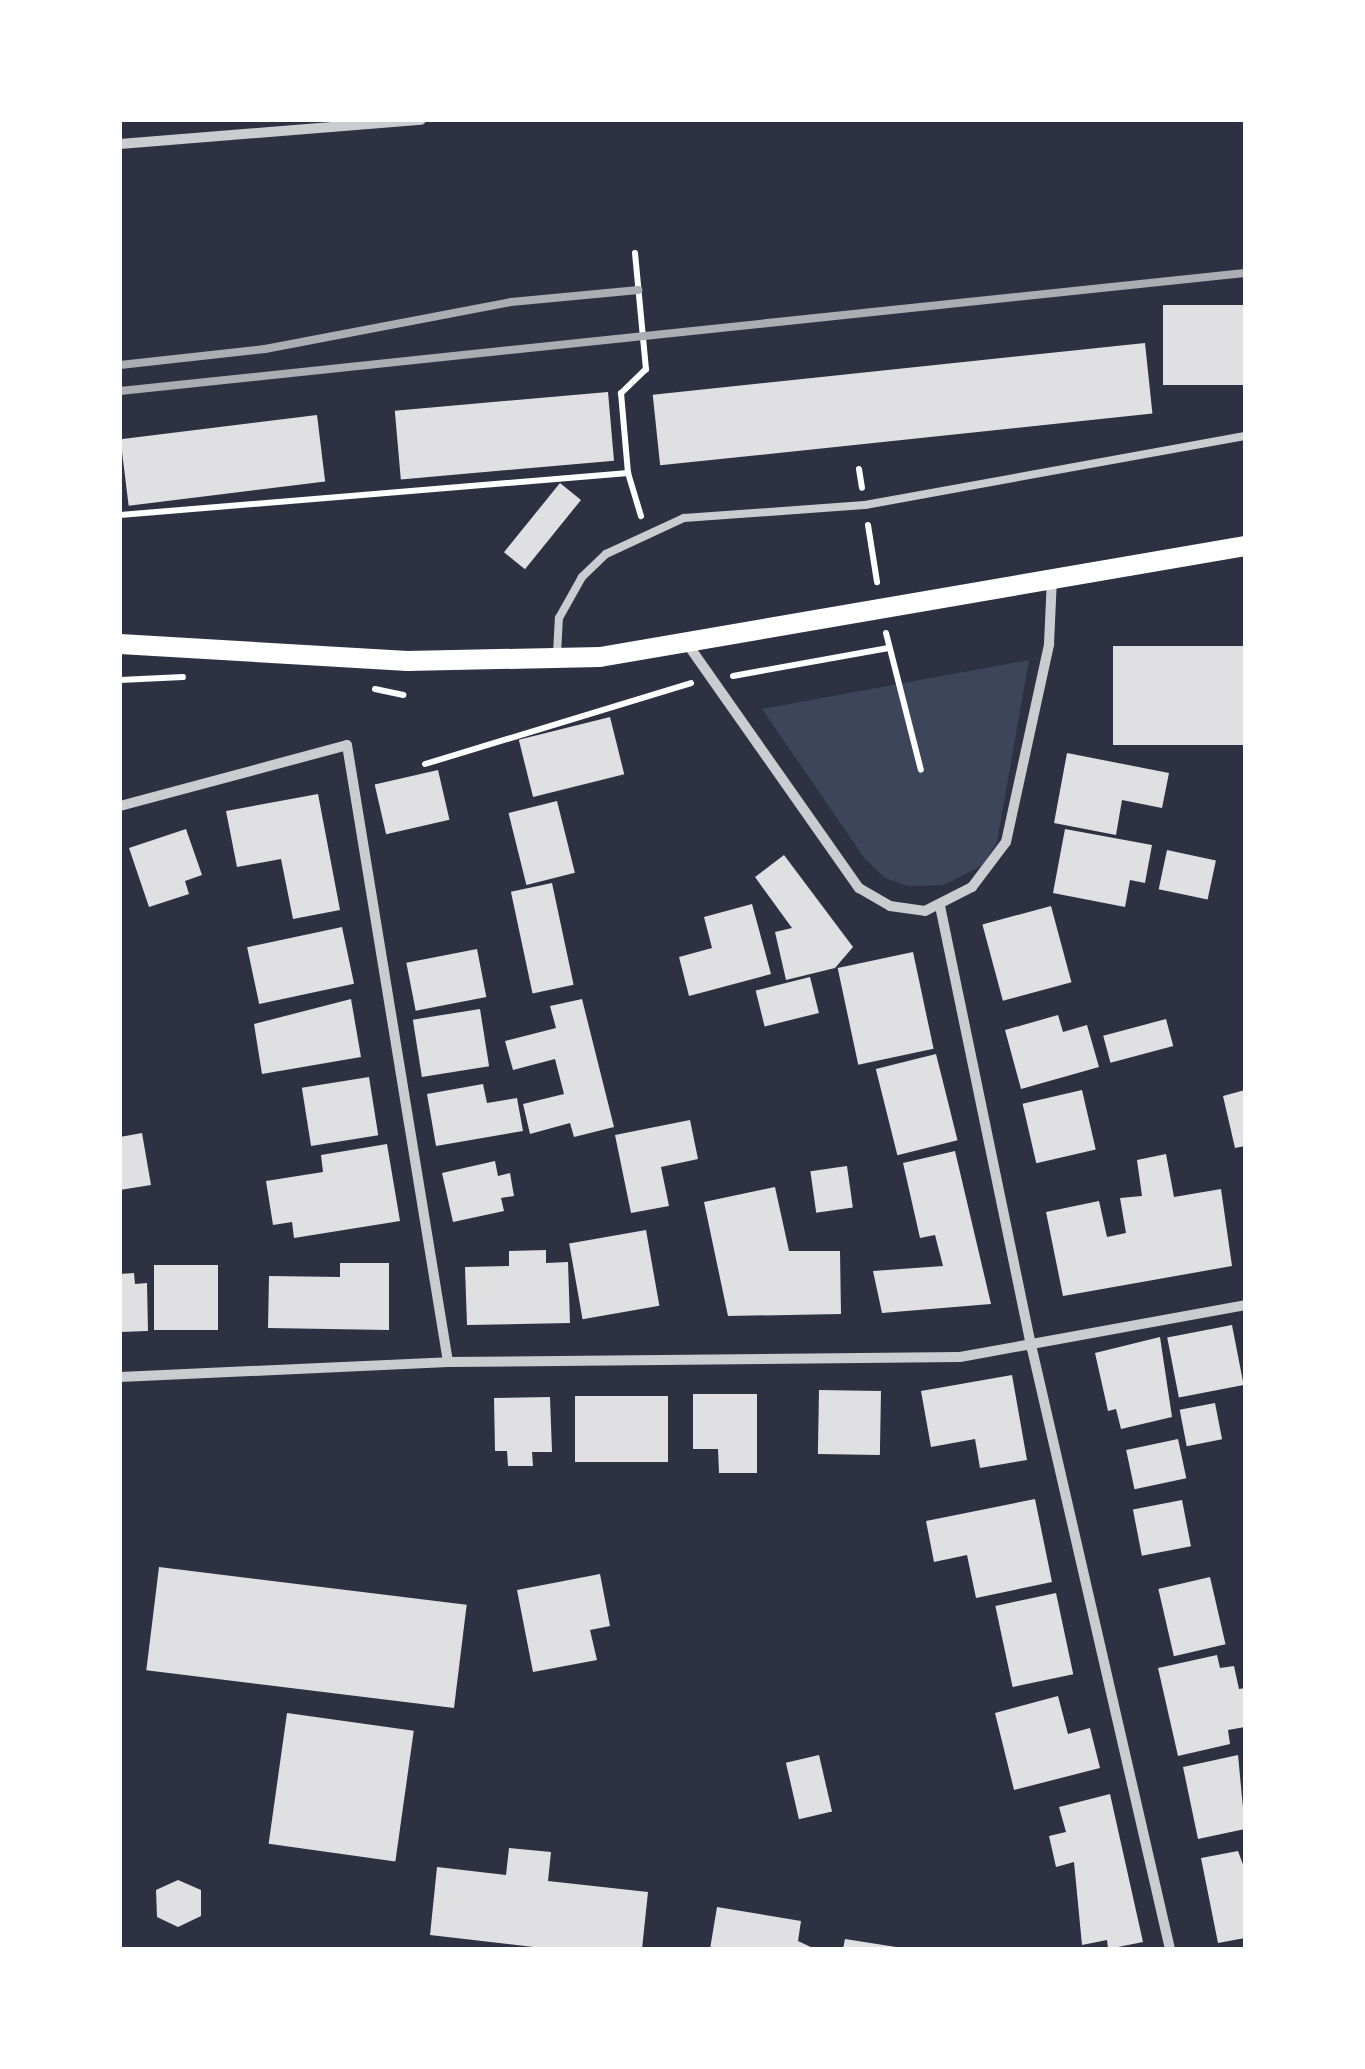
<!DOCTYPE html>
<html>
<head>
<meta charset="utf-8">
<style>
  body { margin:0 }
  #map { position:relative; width:1365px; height:2069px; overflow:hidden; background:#2d3142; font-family:"Archivo Narrow",sans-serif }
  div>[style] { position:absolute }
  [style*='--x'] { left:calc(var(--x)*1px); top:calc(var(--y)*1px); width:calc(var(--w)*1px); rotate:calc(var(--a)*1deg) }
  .green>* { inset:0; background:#3c4559 }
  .building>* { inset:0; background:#e0e0e3; transform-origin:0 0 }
  .path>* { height:6px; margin:-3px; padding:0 3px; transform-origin:3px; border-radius:3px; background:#fff }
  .service>* { height:8px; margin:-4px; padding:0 4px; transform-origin:4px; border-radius:4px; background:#caccd0 }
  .minor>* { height:10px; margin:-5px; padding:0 5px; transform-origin:5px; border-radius:5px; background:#caccd0 }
  .secondary>* { height:20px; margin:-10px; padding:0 10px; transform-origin:10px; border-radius:10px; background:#fff }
  .rail>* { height:8px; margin:-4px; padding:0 4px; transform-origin:4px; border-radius:4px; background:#abadb3 }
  span { translate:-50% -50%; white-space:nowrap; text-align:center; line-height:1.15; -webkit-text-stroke:8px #fff; paint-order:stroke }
  .frame { position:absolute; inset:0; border:122px solid #fff; pointer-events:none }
</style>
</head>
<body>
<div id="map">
  <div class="green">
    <i style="clip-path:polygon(1029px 660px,997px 842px,983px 865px,944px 885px,908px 886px,885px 878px,865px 859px,762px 709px)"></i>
  </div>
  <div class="building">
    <i style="left:1245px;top:305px;width:80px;height:82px;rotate:90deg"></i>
    <i style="left:1145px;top:343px;width:71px;height:495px;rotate:84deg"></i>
    <i style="left:608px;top:392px;width:69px;height:214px;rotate:85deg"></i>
    <i style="left:317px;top:415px;width:67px;height:198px;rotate:83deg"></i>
    <i style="left:560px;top:483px;width:27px;height:89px;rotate:39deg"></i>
    <i style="left:1245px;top:646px;width:99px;height:132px;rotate:90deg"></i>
    <i style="left:610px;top:717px;width:59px;height:94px;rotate:76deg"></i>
    <i style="clip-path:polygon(1067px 753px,1169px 773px,1162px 808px,1122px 800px,1116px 835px,1054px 823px)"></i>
    <i style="left:438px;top:770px;width:51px;height:65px;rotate:77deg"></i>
    <i style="clip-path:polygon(318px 794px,340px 910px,293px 919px,281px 859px,237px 867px,226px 811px)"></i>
    <i style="left:557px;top:801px;width:74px;height:50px;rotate:76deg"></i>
    <i style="clip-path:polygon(186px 829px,202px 875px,185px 881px,189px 894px,149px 907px,129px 848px)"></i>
    <i style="clip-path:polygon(1065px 829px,1152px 845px,1145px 883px,1130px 880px,1125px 907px,1053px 893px)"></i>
    <i style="left:1167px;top:850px;width:50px;height:40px;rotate:12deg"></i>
    <i style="clip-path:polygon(784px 855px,853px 947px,835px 968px,786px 980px,775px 932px,792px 928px,755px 877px)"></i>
    <i style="left:552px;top:883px;width:104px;height:42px;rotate:78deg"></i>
    <i style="clip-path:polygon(752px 904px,771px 974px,689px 996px,679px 957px,712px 948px,704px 917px)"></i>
    <i style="left:1051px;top:906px;width:79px;height:71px;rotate:75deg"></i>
    <i style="left:342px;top:927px;width:58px;height:97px;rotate:78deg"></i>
    <i style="left:477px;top:949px;width:49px;height:72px;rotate:79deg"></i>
    <i style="left:913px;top:952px;width:99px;height:77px;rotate:78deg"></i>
    <i style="left:810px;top:977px;width:37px;height:56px;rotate:76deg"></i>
    <i style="clip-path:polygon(351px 999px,361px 1057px,262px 1074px,254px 1024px)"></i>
    <i style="clip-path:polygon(582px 999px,614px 1127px,574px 1137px,570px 1123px,530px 1134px,523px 1104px,564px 1094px,555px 1059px,513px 1070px,505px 1041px,556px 1028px,550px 1006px)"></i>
    <i style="left:480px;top:1009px;width:58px;height:68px;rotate:81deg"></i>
    <i style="clip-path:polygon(1058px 1015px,1063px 1032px,1087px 1025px,1099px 1067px,1021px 1089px,1005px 1030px)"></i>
    <i style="left:1166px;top:1019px;width:28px;height:65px;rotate:75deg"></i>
    <i style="left:936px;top:1054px;width:89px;height:62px;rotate:76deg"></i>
    <i style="left:369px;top:1077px;width:59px;height:68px;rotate:81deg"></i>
    <i style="clip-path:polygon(483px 1084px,487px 1103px,517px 1098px,523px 1131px,436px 1146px,427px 1094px)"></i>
    <i style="left:1082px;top:1090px;width:61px;height:61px;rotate:77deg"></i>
    <i style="clip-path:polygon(1245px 1090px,1245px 1146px,1235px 1148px,1223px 1096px)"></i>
    <i style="clip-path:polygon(690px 1120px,698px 1159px,661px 1167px,669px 1206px,631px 1213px,615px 1135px)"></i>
    <i style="clip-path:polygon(142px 1133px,151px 1185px,120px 1190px,120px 1137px)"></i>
    <i style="clip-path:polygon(387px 1144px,400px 1221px,294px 1238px,292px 1222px,273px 1225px,266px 1181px,323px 1172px,321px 1155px)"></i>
    <i style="clip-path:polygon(955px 1151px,991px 1304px,882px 1313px,873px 1271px,943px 1266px,935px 1235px,920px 1238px,903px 1163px)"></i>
    <i style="clip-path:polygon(1166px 1154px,1174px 1197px,1221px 1189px,1232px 1266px,1063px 1296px,1046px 1212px,1099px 1201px,1107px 1237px,1126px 1233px,1120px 1198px,1142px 1196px,1137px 1160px)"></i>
    <i style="clip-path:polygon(495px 1161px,498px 1176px,510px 1173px,514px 1196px,501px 1198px,504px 1211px,453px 1222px,442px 1173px)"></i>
    <i style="left:847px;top:1166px;width:42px;height:37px;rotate:82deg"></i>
    <i style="clip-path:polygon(775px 1187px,789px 1251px,840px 1251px,841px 1314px,728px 1316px,704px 1202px)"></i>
    <i style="left:646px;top:1230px;width:77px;height:78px;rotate:80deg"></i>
    <i style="clip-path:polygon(546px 1250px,546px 1263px,568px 1262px,570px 1323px,467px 1325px,465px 1267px,509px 1266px,509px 1251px)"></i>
    <i style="clip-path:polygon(340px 1263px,389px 1263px,389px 1330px,268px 1328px,269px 1276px,340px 1277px)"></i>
    <i style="left:154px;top:1265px;width:64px;height:65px"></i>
    <i style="clip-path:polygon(134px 1273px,135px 1284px,147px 1283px,148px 1331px,120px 1332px,120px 1274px)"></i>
    <i style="left:1232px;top:1325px;width:61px;height:66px;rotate:79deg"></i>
    <i style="clip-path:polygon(1160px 1337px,1172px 1417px,1121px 1429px,1116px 1409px,1108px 1411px,1095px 1353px)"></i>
    <i style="clip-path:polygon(1012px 1375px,1027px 1460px,980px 1468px,975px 1439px,931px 1447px,921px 1391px)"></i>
    <i style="left:819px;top:1390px;width:62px;height:64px;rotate:1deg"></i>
    <i style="clip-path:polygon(693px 1394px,757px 1394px,757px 1473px,719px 1473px,718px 1449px,693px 1449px)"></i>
    <i style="left:575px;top:1396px;width:93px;height:66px"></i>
    <i style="clip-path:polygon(550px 1397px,552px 1452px,532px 1452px,533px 1466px,508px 1466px,507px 1451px,495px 1451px,494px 1398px)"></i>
    <i style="left:1215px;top:1403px;width:37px;height:36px;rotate:79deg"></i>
    <i style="left:1178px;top:1439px;width:40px;height:53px;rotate:78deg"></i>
    <i style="clip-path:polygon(1035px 1499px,1052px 1582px,976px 1598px,967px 1555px,934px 1562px,926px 1521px)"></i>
    <i style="left:1182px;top:1500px;width:47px;height:50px;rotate:79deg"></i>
    <i style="left:159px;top:1567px;width:310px;height:104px;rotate:7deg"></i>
    <i style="clip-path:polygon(600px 1574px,610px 1626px,590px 1630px,597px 1660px,533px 1672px,517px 1590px)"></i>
    <i style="left:1210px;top:1577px;width:69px;height:53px;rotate:77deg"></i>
    <i style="left:1056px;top:1593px;width:83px;height:62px;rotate:78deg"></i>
    <i style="clip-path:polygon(1217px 1655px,1220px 1668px,1234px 1666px,1239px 1689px,1245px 1688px,1245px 1727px,1228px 1730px,1230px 1744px,1178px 1756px,1158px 1668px)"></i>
    <i style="clip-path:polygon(1058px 1696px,1068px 1734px,1090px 1728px,1100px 1768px,1014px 1790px,995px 1713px)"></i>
    <i style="left:287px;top:1713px;width:128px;height:132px;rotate:8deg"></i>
    <i style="left:819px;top:1755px;width:58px;height:34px;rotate:77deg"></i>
    <i style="clip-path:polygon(1238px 1755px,1245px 1829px,1198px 1839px,1183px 1767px)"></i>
    <i style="clip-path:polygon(1110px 1794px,1143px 1942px,1108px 1949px,1107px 1940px,1082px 1945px,1074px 1862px,1056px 1867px,1049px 1836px,1066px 1832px,1059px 1807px)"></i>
    <i style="clip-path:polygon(509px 1848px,551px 1852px,548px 1881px,648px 1892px,642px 1949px,550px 1949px,430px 1935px,437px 1867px,506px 1875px)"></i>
    <i style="clip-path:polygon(1238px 1851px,1245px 1870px,1245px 1938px,1218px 1943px,1201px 1858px)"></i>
    <i style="clip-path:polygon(178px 1880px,201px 1890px,201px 1916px,178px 1927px,157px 1917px,156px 1890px)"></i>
    <i style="clip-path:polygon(717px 1907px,801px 1921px,798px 1941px,815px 1949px,710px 1949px)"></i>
    <i style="clip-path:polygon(845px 1939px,896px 1947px,896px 1949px,843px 1949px)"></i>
  </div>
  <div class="path">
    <i style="--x:635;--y:253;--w:117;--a:84.6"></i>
    <i style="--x:646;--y:369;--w:35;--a:136"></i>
    <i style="--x:621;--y:393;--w:80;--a:85"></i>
    <i style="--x:628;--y:473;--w:45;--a:73.2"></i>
    <i style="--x:859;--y:469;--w:19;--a:81"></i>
    <i style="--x:120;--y:515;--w:510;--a:-4.73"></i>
    <i style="--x:868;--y:525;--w:58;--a:81"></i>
    <i style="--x:886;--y:633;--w:141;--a:75.7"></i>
    <i style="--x:733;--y:676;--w:158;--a:-10.2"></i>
    <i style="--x:120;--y:680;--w:63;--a:-2.7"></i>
    <i style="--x:375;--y:689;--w:29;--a:12"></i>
    <i style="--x:425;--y:764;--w:278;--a:-16.9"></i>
  </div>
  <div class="service">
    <i style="--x:557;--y:654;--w:36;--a:-87"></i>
    <i style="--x:559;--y:618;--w:47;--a:-60.7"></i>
    <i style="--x:582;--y:577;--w:33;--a:-44"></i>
    <i style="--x:606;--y:554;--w:86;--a:-24.8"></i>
    <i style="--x:684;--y:518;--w:181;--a:-4.1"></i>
    <i style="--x:865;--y:505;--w:386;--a:-10.3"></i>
  </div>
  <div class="minor">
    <i style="--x:120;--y:144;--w:302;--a:-4.6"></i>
    <i style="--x:686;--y:642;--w:301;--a:54.9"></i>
    <i style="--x:859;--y:888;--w:36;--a:30"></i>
    <i style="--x:890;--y:906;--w:35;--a:8"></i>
    <i style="--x:925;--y:911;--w:53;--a:-27.1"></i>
    <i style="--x:972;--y:887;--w:56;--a:-52.9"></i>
    <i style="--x:1006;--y:842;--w:203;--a:-77.7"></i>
    <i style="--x:1049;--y:644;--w:67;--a:-87.4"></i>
    <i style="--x:120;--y:806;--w:235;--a:-15"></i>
    <i style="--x:347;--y:745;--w:625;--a:80.7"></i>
    <i style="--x:940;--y:906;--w:452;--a:78.3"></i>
    <i style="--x:1032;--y:1349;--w:616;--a:77.05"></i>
    <i style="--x:120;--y:1377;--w:328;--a:-2.6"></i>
    <i style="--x:448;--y:1362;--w:512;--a:-0.56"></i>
    <i style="--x:960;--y:1357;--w:290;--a:-10.3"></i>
  </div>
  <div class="secondary">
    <i style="--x:120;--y:644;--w:288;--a:3.4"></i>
    <i style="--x:407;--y:661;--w:193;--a:-1.2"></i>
    <i style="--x:600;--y:657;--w:654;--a:-9.76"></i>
  </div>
  <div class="rail">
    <i style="--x:120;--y:365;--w:146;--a:-6.3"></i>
    <i style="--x:265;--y:349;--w:250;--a:-10.8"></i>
    <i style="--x:511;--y:302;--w:128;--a:-5.4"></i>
    <i style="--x:120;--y:391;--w:1131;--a:-5.99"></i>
  </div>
  <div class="frame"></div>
</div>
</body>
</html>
